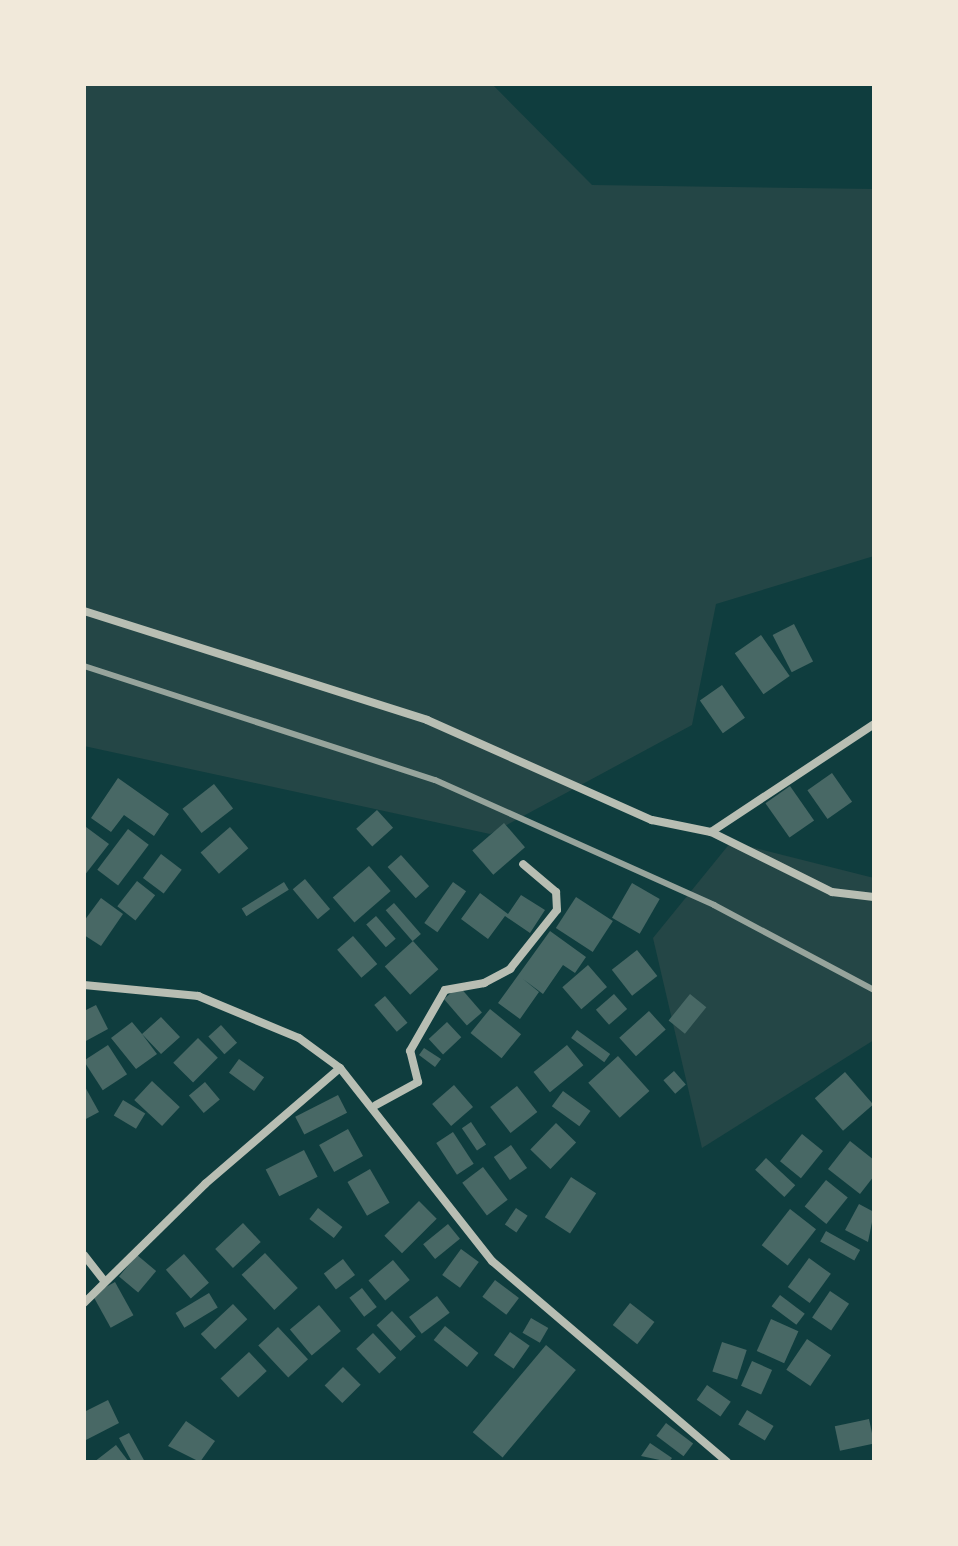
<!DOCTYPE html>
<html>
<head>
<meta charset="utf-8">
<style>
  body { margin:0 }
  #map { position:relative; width:958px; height:1546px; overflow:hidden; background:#0f3d3e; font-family:"Fira Sans",sans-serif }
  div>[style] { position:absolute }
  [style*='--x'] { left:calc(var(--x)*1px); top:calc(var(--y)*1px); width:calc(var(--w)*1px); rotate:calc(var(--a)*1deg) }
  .green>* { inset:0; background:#244646 }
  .building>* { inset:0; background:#486865; transform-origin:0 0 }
  .minor>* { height:8px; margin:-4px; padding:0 4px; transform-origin:4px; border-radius:4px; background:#b8beb3 }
  .rail>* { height:6px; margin:-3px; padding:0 3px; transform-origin:3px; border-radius:3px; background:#97a49c }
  span { translate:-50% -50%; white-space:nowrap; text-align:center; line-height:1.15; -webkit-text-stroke:8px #f1e9da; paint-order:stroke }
  .frame { position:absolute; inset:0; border:86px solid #f1e9da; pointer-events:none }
</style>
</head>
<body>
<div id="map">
  <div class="green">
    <i style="clip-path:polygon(84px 84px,492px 84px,592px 185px,874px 189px,874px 556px,716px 604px,692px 725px,490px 834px,84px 746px)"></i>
    <i style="clip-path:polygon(731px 842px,874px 878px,874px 1040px,702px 1148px,653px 938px)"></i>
  </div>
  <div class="building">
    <i style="left:794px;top:624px;width:42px;height:24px;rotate:63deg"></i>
    <i style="left:761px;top:635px;width:50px;height:32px;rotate:55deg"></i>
    <i style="left:722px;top:685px;width:40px;height:27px;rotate:55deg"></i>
    <i style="left:832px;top:773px;width:35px;height:30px;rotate:55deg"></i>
    <i style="clip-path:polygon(118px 778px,169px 814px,154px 836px,124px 815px,111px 832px,91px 818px)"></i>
    <i style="left:214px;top:784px;width:31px;height:40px;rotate:52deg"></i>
    <i style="left:790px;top:786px;width:42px;height:30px;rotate:55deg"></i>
    <i style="left:377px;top:810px;width:24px;height:28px;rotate:48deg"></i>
    <i style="left:504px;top:823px;width:32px;height:42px;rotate:49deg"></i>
    <i style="clip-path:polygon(86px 827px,109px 844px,84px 876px,84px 830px)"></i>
    <i style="left:230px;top:827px;width:28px;height:39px;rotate:49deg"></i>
    <i style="left:128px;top:829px;width:26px;height:51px;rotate:37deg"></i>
    <i style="left:161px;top:854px;width:26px;height:30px;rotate:37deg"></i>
    <i style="left:401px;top:855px;width:42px;height:18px;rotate:48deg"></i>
    <i style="left:369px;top:866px;width:33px;height:48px;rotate:49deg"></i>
    <i style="left:305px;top:879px;width:39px;height:16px;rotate:50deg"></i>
    <i style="left:137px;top:881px;width:23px;height:32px;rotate:38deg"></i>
    <i style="left:284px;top:882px;width:9px;height:50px;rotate:58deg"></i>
    <i style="left:453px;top:882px;width:16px;height:50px;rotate:35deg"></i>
    <i style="left:632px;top:883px;width:32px;height:40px;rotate:30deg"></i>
    <i style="clip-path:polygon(480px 893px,508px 914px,521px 895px,545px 910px,530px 933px,505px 916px,488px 939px,461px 919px)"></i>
    <i style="left:576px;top:897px;width:44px;height:37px;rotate:33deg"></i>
    <i style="clip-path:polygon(101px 898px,123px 914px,101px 946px,84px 935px,84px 921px)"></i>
    <i style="left:394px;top:903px;width:41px;height:11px;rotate:49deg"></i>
    <i style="left:376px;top:916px;width:30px;height:13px;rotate:49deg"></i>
    <i style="clip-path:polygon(550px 931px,586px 957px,575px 973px,563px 965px,543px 994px,523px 979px,539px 992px,520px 1019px,498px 1003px)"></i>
    <i style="left:353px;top:936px;width:37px;height:21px;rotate:49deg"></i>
    <i style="left:413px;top:941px;width:38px;height:38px;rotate:48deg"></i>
    <i style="left:637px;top:950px;width:33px;height:32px;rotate:52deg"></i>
    <i style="left:588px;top:965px;width:29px;height:34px;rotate:49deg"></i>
    <i style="left:459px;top:986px;width:35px;height:20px;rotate:49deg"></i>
    <i style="left:614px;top:994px;width:20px;height:24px;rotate:49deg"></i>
    <i style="left:690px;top:994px;width:21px;height:34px;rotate:39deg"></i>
    <i style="left:385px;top:996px;width:35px;height:14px;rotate:50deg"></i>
    <i style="clip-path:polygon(96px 1005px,108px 1029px,84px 1042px,84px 1011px)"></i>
    <i style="left:490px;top:1009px;width:40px;height:31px;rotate:39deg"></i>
    <i style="left:649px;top:1011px;width:25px;height:40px;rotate:48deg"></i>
    <i style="clip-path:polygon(161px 1017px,180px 1037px,161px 1054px,142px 1034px,157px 1054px,136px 1069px,111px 1038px,132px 1022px,142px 1034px)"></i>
    <i style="left:447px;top:1022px;width:21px;height:25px;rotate:47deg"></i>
    <i style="left:221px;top:1025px;width:24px;height:17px;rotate:48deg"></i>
    <i style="left:577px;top:1030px;width:41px;height:10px;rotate:36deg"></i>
    <i style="left:198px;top:1038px;width:28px;height:35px;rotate:45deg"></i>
    <i style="left:108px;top:1045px;width:35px;height:29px;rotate:57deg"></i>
    <i style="left:567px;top:1045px;width:26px;height:43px;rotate:51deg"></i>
    <i style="clip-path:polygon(424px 1048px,441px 1059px,435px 1067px,419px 1055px)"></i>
    <i style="left:618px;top:1056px;width:47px;height:40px;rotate:48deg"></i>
    <i style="left:239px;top:1059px;width:31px;height:17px;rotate:36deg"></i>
    <i style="left:674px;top:1071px;width:18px;height:14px;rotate:49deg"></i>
    <i style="left:845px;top:1072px;width:43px;height:40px;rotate:49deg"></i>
    <i style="left:152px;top:1081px;width:38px;height:26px;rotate:43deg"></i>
    <i style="left:205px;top:1082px;width:23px;height:21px;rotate:50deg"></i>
    <i style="clip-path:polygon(84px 1085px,99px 1112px,84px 1120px)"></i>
    <i style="left:454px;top:1085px;width:29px;height:29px;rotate:49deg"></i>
    <i style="left:517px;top:1086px;width:33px;height:34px;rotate:52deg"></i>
    <i style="left:563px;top:1091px;width:34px;height:19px;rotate:36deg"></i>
    <i style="left:338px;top:1095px;width:20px;height:48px;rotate:63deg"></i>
    <i style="left:123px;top:1100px;width:26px;height:18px;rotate:31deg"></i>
    <i style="left:471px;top:1122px;width:27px;height:11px;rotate:56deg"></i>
    <i style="left:556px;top:1123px;width:28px;height:37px;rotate:44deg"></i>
    <i style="left:348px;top:1129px;width:31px;height:33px;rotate:61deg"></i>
    <i style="left:453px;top:1132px;width:38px;height:20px;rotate:57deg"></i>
    <i style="left:802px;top:1134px;width:27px;height:35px;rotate:39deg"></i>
    <i style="clip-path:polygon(850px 1141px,874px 1160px,874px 1176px,860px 1194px,828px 1169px)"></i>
    <i style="left:511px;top:1145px;width:28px;height:21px;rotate:55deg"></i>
    <i style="left:304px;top:1150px;width:30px;height:43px;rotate:63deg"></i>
    <i style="left:766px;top:1158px;width:40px;height:16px;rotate:43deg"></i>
    <i style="left:483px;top:1167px;width:41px;height:26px;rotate:53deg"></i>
    <i style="left:370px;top:1169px;width:39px;height:26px;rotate:60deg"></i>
    <i style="left:571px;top:1177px;width:30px;height:48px;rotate:33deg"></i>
    <i style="left:826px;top:1180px;width:28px;height:34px;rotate:39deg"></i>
    <i style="left:419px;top:1201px;width:25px;height:49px;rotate:45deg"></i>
    <i style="clip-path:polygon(859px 1204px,874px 1212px,868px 1242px,845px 1230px)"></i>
    <i style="left:318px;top:1208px;width:31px;height:14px;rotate:38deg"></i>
    <i style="left:516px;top:1208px;width:14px;height:20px;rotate:34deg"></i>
    <i style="left:790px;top:1209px;width:33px;height:46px;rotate:38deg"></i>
    <i style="left:243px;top:1223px;width:26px;height:38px;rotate:47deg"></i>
    <i style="left:448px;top:1224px;width:19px;height:32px;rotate:51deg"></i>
    <i style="left:826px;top:1231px;width:39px;height:12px;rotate:29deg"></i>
    <i style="left:461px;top:1249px;width:22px;height:32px;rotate:36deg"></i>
    <i style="left:265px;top:1253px;width:48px;height:32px;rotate:47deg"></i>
    <i style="left:184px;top:1254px;width:38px;height:24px;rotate:49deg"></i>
    <i style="left:137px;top:1255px;width:25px;height:28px;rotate:40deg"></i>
    <i style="left:809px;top:1258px;width:27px;height:36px;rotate:36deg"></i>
    <i style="left:343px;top:1259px;width:20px;height:24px;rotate:53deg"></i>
    <i style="left:393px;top:1260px;width:26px;height:32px;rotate:50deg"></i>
    <i style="left:495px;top:1280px;width:30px;height:21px;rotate:37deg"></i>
    <i style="left:115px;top:1282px;width:38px;height:26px;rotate:61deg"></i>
    <i style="left:362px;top:1288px;width:24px;height:16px;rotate:52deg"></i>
    <i style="left:830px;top:1291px;width:23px;height:32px;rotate:34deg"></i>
    <i style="left:209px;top:1293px;width:17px;height:39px;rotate:59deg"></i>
    <i style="left:780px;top:1295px;width:31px;height:14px;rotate:37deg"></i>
    <i style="left:437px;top:1296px;width:21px;height:35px;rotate:53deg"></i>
    <i style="left:630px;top:1303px;width:31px;height:28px;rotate:38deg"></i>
    <i style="left:233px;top:1304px;width:21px;height:44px;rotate:47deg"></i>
    <i style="left:319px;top:1305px;width:34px;height:38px;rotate:50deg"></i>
    <i style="left:392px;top:1311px;width:35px;height:21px;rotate:47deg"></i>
    <i style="left:531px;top:1318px;width:20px;height:17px;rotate:30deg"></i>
    <i style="left:771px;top:1319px;width:30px;height:35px;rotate:24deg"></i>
    <i style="left:445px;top:1326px;width:43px;height:18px;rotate:39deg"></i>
    <i style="left:278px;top:1327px;width:44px;height:27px;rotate:47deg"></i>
    <i style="left:510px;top:1332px;width:24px;height:28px;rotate:35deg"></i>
    <i style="left:373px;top:1333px;width:34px;height:23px;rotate:47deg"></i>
    <i style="left:807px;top:1339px;width:29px;height:37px;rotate:34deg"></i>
    <i style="left:722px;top:1342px;width:26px;height:31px;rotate:18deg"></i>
    <i style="left:546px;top:1345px;width:39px;height:114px;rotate:40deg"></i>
    <i style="left:249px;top:1352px;width:26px;height:39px;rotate:47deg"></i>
    <i style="left:752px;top:1361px;width:22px;height:27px;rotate:24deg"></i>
    <i style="left:343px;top:1367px;width:25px;height:26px;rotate:45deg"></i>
    <i style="left:707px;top:1385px;width:29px;height:18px;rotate:35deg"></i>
    <i style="clip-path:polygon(108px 1400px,119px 1423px,84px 1441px,84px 1412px)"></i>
    <i style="left:747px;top:1410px;width:31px;height:17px;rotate:31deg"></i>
    <i style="left:869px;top:1419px;width:25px;height:35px;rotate:78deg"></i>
    <i style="clip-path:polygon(186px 1421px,215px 1441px,200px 1462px,168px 1446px)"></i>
    <i style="left:666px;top:1423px;width:34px;height:16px;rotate:37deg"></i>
    <i style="clip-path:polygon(129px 1433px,145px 1462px,132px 1462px,119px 1438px)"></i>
    <i style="clip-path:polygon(650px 1443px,672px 1458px,669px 1462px,641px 1456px)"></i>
    <i style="clip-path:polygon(116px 1445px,129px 1462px,94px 1462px)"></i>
  </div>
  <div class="minor">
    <i style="--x:84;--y:611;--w:360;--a:17.6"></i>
    <i style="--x:427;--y:720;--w:246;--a:24"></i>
    <i style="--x:652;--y:820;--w:60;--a:11.5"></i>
    <i style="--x:711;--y:832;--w:196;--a:-33.5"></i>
    <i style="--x:711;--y:832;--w:135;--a:26.4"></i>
    <i style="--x:832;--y:892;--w:42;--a:6.8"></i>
    <i style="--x:84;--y:985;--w:115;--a:5.5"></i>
    <i style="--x:198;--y:996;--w:109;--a:22.6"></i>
    <i style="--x:299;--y:1038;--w:51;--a:36.2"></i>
    <i style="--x:340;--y:1068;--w:246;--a:51.8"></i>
    <i style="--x:492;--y:1261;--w:309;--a:40.5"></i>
    <i style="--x:376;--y:1105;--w:48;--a:-28.7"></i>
    <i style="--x:418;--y:1082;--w:32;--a:-104"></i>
    <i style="--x:410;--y:1051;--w:70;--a:-60.2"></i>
    <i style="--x:445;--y:990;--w:40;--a:-10"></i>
    <i style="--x:484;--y:983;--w:30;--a:-28"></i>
    <i style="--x:510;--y:969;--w:75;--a:-51.5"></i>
    <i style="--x:557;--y:910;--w:18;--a:-93"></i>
    <i style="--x:556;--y:892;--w:43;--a:-139.7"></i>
    <i style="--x:84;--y:1255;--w:33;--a:52"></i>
    <i style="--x:84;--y:1303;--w:170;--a:-44.5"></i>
    <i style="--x:205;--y:1184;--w:178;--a:-40.7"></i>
  </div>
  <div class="rail">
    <i style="--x:84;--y:666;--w:369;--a:18"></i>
    <i style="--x:435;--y:780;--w:306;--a:24.1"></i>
    <i style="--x:714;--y:905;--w:181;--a:28"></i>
  </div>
  <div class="frame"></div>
</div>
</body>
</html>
